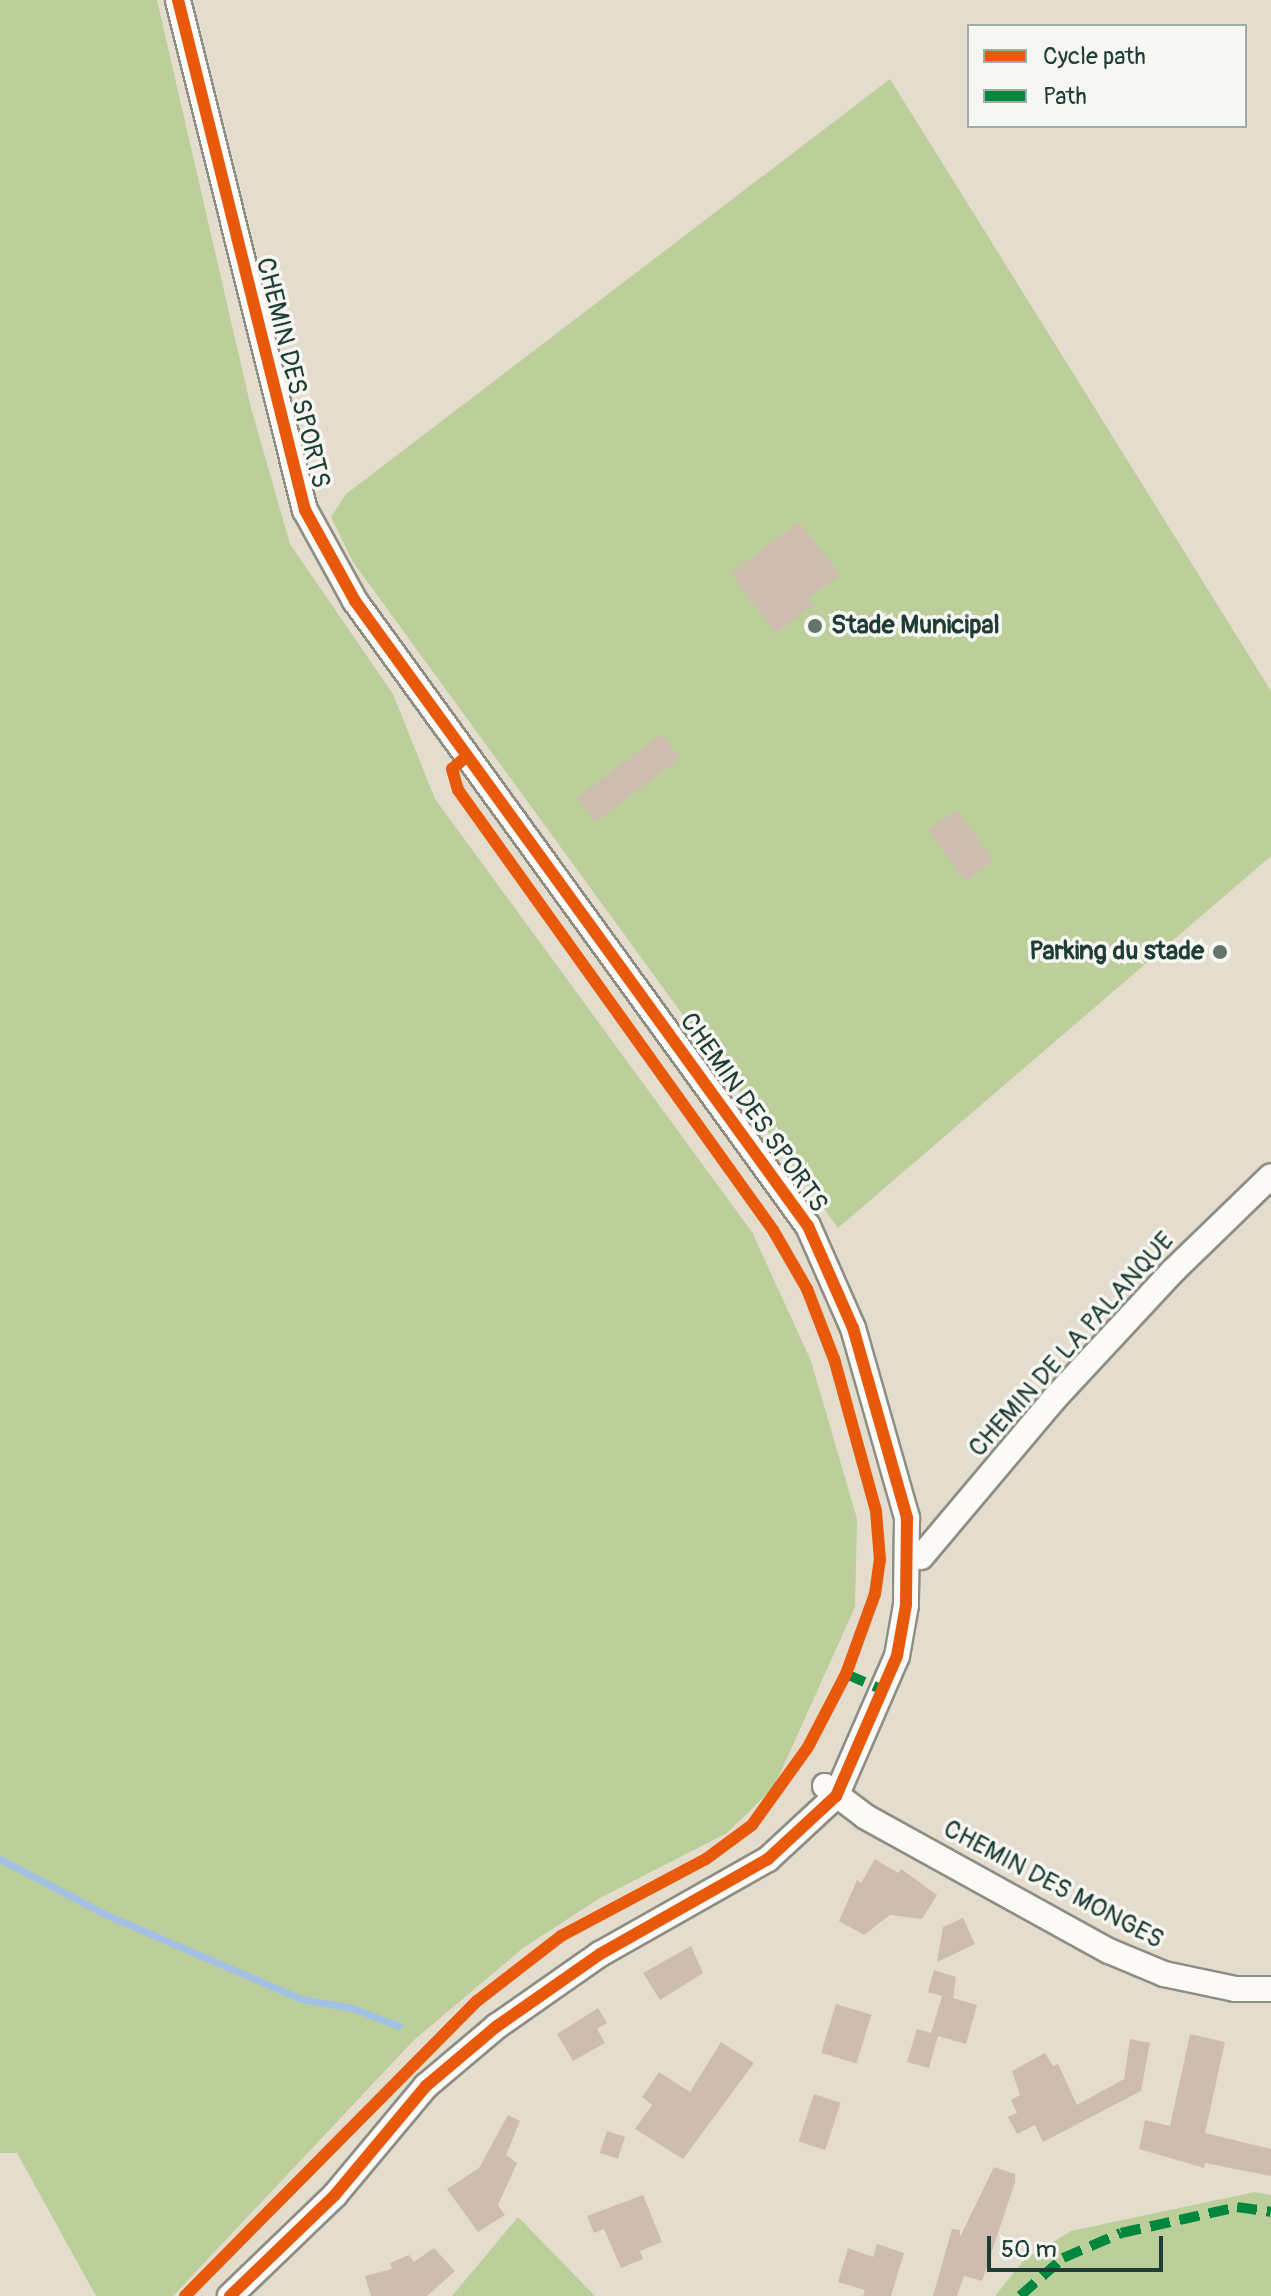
<!DOCTYPE html>
<html>
<head>
<meta charset="utf-8">
<style>
  body { margin:0 }
  #map { position:relative; width:1271px; height:2296px; overflow:hidden; background:#e4dccc; font-family:Pangolin,sans-serif }
  div>[style] { position:absolute }
  [style*='--x'] { left:calc(var(--x)*1px); top:calc(var(--y)*1px); width:calc(var(--w)*1px); rotate:calc(var(--a)*1deg) }
  .green>* { inset:0; background:#bccf9a }
  .stream>* { height:7px; margin:-3.5px; padding:0 3.5px; transform-origin:3.5px; border-radius:3.5px; background:#a2c1e5 }
  .building>* { inset:0; background:#cfbcb0; transform-origin:0 0 }
  .roads { filter:drop-shadow(2px 0 #8d8e84) drop-shadow(-2px 0 #8d8e84) drop-shadow(0 2px #8d8e84) drop-shadow(0 -2px #8d8e84) }
  .minor>* { height:24px; margin:-12px; padding:0 12px; transform-origin:12px; border-radius:12px; background:#fbfaf7 }
  .quiet>* { height:10px; margin-top:-5px; transform-origin:0; background:repeating-linear-gradient(90deg,#00873e 0 20px,transparent 0 30px) }
  .cycleway>* { height:12px; margin:-6px; padding:0 6px; transform-origin:6px; border-radius:6px; background:#e8590c }
  .dots>* { width:22px; height:22px; translate:-50% -50%; box-sizing:border-box; border:4px solid #f6f6f2; border-radius:50% }
  span { translate:-50% -50%; white-space:nowrap; text-align:center; line-height:1.15; -webkit-text-stroke:7px #f6f6f2; paint-order:stroke }
  .street-label { font-size:26px; color:#1f3d34 }
  .poi-label { font-size:26px; color:#1f3d34; font-weight:700 }
  .left { translate:0 -50%; text-align:left }
  .right { translate:-100% -50%; text-align:right }
  .legend { position:absolute; left:967px; top:24px; width:280px; height:104px; box-sizing:border-box; background:#f6f6f2; border:2px solid #a0aca6; margin:0; padding:10px 14px; list-style:none; font-size:24px; color:#1f3d34 }
  .legend li { display:flex; align-items:center; gap:16px; height:40px }
  .legend b { width:40px; border:2px solid #a0aca6 }
  .scale { position:absolute; left:987px; top:2236px; width:176px; height:36px; box-sizing:border-box; border:4px solid #1f3d34; border-top:0; padding-left:10px; font-size:24px; line-height:28px; white-space:nowrap; color:#1f3d34; -webkit-text-stroke:6px #f6f6f2; paint-order:stroke }
</style>
</head>
<body>
<div id="map">
  <div class="green">
    <i style="clip-path:polygon(0 0,157px 0,251px 408px,290px 544px,393px 694px,435px 799px,752px 1232px,811px 1361px,857px 1519px,855px 1607px,774px 1787px,727px 1833px,600px 1898px,523px 1948px,414px 2040px,173px 2296px,96px 2296px,17px 2153px,0 2153px)"></i>
    <i style="clip-path:polygon(890px 79px,1271px 691px,1271px 856px,838px 1228px,353px 562px,331px 517px,346px 494px)"></i>
    <i style="clip-path:polygon(1255px 2192px,1271px 2195px,1271px 2296px,995px 2296px,1024px 2260px,1071px 2231px)"></i>
    <i style="clip-path:polygon(518px 2217px,595px 2296px,452px 2296px)"></i>
  </div>
  <div class="stream">
    <i style="--x:0;--y:1859;--w:121;--a:27.6"></i>
    <i style="--x:107;--y:1915;--w:211;--a:23.4"></i>
    <i style="--x:301;--y:1999;--w:52;--a:10"></i>
    <i style="--x:352;--y:2008;--w:50;--a:21"></i>
  </div>
  <div class="building">
    <i style="clip-path:polygon(799px 522px,840px 575px,809px 598px,814px 604px,776px 633px,731px 574px)"></i>
    <i style="left:662px;top:734px;width:30px;height:106px;rotate:53deg"></i>
    <i style="left:956px;top:810px;width:63px;height:34px;rotate:54deg"></i>
    <i style="clip-path:polygon(875px 1859px,898px 1873px,901px 1869px,937px 1895px,922px 1919px,890px 1915px,864px 1935px,839px 1921px,857px 1880px,861px 1883px)"></i>
    <i style="clip-path:polygon(963px 1918px,975px 1944px,937px 1962px,943px 1927px)"></i>
    <i style="clip-path:polygon(691px 1946px,703px 1973px,660px 2000px,643px 1973px)"></i>
    <i style="clip-path:polygon(934px 1970px,956px 1977px,953px 1998px,977px 2005px,966px 2044px,938px 2036px,929px 2068px,907px 2062px,917px 2029px,931px 2033px,942px 1996px,928px 1992px)"></i>
    <i style="left:836px;top:2004px;width:37px;height:51px;rotate:17deg"></i>
    <i style="clip-path:polygon(598px 2008px,607px 2023px,597px 2029px,605px 2043px,573px 2061px,557px 2034px)"></i>
    <i style="clip-path:polygon(1190px 2034px,1225px 2042px,1205px 2133px,1271px 2149px,1271px 2176px,1205px 2163px,1204px 2168px,1139px 2149px,1145px 2120px,1170px 2126px)"></i>
    <i style="clip-path:polygon(1130px 2039px,1150px 2043px,1141px 2091px,1043px 2142px,1035px 2125px,1017px 2134px,1008px 2117px,1017px 2113px,1011px 2100px,1020px 2095px,1012px 2071px,1045px 2053px,1053px 2066px,1058px 2064px,1077px 2105px,1124px 2079px)"></i>
    <i style="clip-path:polygon(721px 2042px,754px 2063px,683px 2159px,635px 2129px,652px 2105px,642px 2097px,659px 2072px,690px 2092px)"></i>
    <i style="left:814px;top:2094px;width:28px;height:50px;rotate:18deg"></i>
    <i style="clip-path:polygon(508px 2115px,520px 2121px,506px 2155px,517px 2163px,498px 2205px,505px 2215px,478px 2232px,447px 2189px,479px 2168px)"></i>
    <i style="left:607px;top:2131px;width:19px;height:23px;rotate:18deg"></i>
    <i style="clip-path:polygon(994px 2167px,1015px 2174px,1015px 2182px,982px 2281px,964px 2276px,957px 2296px,933px 2296px,952px 2229px,960px 2230px,960px 2237px)"></i>
    <i style="clip-path:polygon(643px 2195px,662px 2242px,640px 2251px,643px 2259px,621px 2268px,604px 2229px,594px 2233px,587px 2216px)"></i>
    <i style="clip-path:polygon(877px 2244px,904px 2253px,891px 2296px,863px 2296px,865px 2290px,838px 2282px,848px 2248px,873px 2257px)"></i>
    <i style="clip-path:polygon(434px 2248px,455px 2271px,427px 2296px,371px 2296px,365px 2276px,392px 2269px,390px 2263px,409px 2255px,414px 2262px)"></i>
  </div>
  <div class="roads">
    <div class="minor">
      <i style="--x:178;--y:0;--w:526;--a:76.02"></i>
      <i style="--x:305;--y:510;--w:104;--a:61.2"></i>
      <i style="--x:355;--y:601;--w:772;--a:54.07"></i>
      <i style="--x:808;--y:1226;--w:111;--a:66.2"></i>
      <i style="--x:853;--y:1328;--w:198;--a:74.1"></i>
      <i style="--x:907;--y:1518;--w:87;--a:90.7"></i>
      <i style="--x:906;--y:1605;--w:52;--a:100"></i>
      <i style="--x:897;--y:1656;--w:153;--a:113.5"></i>
      <i style="--x:836;--y:1796;--w:93;--a:137.2"></i>
      <i style="--x:768;--y:1859;--w:193;--a:150.5"></i>
      <i style="--x:600;--y:1954;--w:126;--a:145"></i>
      <i style="--x:497;--y:2026;--w:93;--a:139.8"></i>
      <i style="--x:426;--y:2086;--w:142;--a:129.9"></i>
      <i style="--x:335;--y:2195;--w:146;--a:136.1"></i>
      <i style="--x:921;--y:1557;--w:207;--a:-49.9"></i>
      <i style="--x:1054;--y:1399;--w:175;--a:-47.1"></i>
      <i style="--x:1173;--y:1271;--w:136;--a:-44.1"></i>
      <i style="--x:825;--y:1786;--w:51;--a:37.1"></i>
      <i style="--x:866;--y:1817;--w:277;--a:28.9"></i>
      <i style="--x:1109;--y:1951;--w:60;--a:22.7"></i>
      <i style="--x:1164;--y:1974;--w:73;--a:11.9"></i>
      <i style="--x:1235;--y:1989;--w:36;--a:0"></i>
    </div>
  </div>
  <div class="quiet">
    <i style="--x:846;--y:1674;--w:40;--a:23.4"></i>
    <i style="--x:1020;--y:2296;--w:57;--a:-41.5"></i>
    <i style="--x:1063;--y:2258;--w:63;--a:-23.3"></i>
    <i style="--x:1121;--y:2233;--w:119;--a:-12.6"></i>
    <i style="--x:1237;--y:2207;--w:34;--a:8"></i>
  </div>
  <div class="cycleway">
    <i style="--x:178;--y:0;--w:526;--a:76.02"></i>
    <i style="--x:305;--y:510;--w:104;--a:61.2"></i>
    <i style="--x:355;--y:601;--w:772;--a:54.07"></i>
    <i style="--x:808;--y:1226;--w:111;--a:66.2"></i>
    <i style="--x:853;--y:1328;--w:198;--a:74.1"></i>
    <i style="--x:907;--y:1518;--w:87;--a:90.7"></i>
    <i style="--x:906;--y:1605;--w:52;--a:100"></i>
    <i style="--x:897;--y:1656;--w:153;--a:113.5"></i>
    <i style="--x:836;--y:1796;--w:93;--a:137.2"></i>
    <i style="--x:768;--y:1859;--w:193;--a:150.5"></i>
    <i style="--x:600;--y:1954;--w:126;--a:145"></i>
    <i style="--x:497;--y:2026;--w:93;--a:139.8"></i>
    <i style="--x:426;--y:2086;--w:142;--a:129.9"></i>
    <i style="--x:335;--y:2195;--w:146;--a:136.1"></i>
    <i style="--x:185;--y:2296;--w:415;--a:-45.3"></i>
    <i style="--x:477;--y:2001;--w:106;--a:-37.7"></i>
    <i style="--x:561;--y:1936;--w:164;--a:-28"></i>
    <i style="--x:706;--y:1859;--w:57;--a:-36.5"></i>
    <i style="--x:752;--y:1825;--w:96;--a:-54.3"></i>
    <i style="--x:808;--y:1747;--w:82;--a:-62.5"></i>
    <i style="--x:846;--y:1674;--w:85;--a:-70.1"></i>
    <i style="--x:875;--y:1594;--w:34;--a:-82"></i>
    <i style="--x:880;--y:1560;--w:49;--a:-94.7"></i>
    <i style="--x:876;--y:1511;--w:158;--a:-105.4"></i>
    <i style="--x:834;--y:1359;--w:75;--a:-111.1"></i>
    <i style="--x:807;--y:1289;--w:68;--a:-120"></i>
    <i style="--x:773;--y:1230;--w:541;--a:-125.6"></i>
    <i style="--x:458;--y:790;--w:22;--a:-106"></i>
    <i style="--x:452;--y:769;--w:20;--a:-41"></i>
  </div>
  <div class="dots">
    <i style="left:815px;top:626px;background:#647569"></i>
    <i style="left:1220px;top:952px;background:#647569"></i>
  </div>
  <div class="street-label">
    <span style="left:292px;top:373px;rotate:76deg">CHEMIN DES SPORTS</span>
    <span style="left:753px;top:1113px;rotate:55deg">CHEMIN DES SPORTS</span>
    <span style="left:1072px;top:1345px;rotate:-48deg">CHEMIN DE LA PALANQUE</span>
    <span style="left:1053px;top:1885px;rotate:28deg">CHEMIN DES MONGES</span>
  </div>
  <div class="poi-label">
    <span class="left" style="left:831px;top:626px">Stade Municipal</span>
    <span class="right" style="left:1204px;top:952px">Parking du stade</span>
  </div>
  <ul class="legend">
  <li><b style="height:10px;background:#e8590c"></b>Cycle path</li>
  <li><b style="height:10px;background:#00873e"></b>Path</li>
  </ul>
  <div class="scale">50 m</div>
</div>
</body>
</html>
